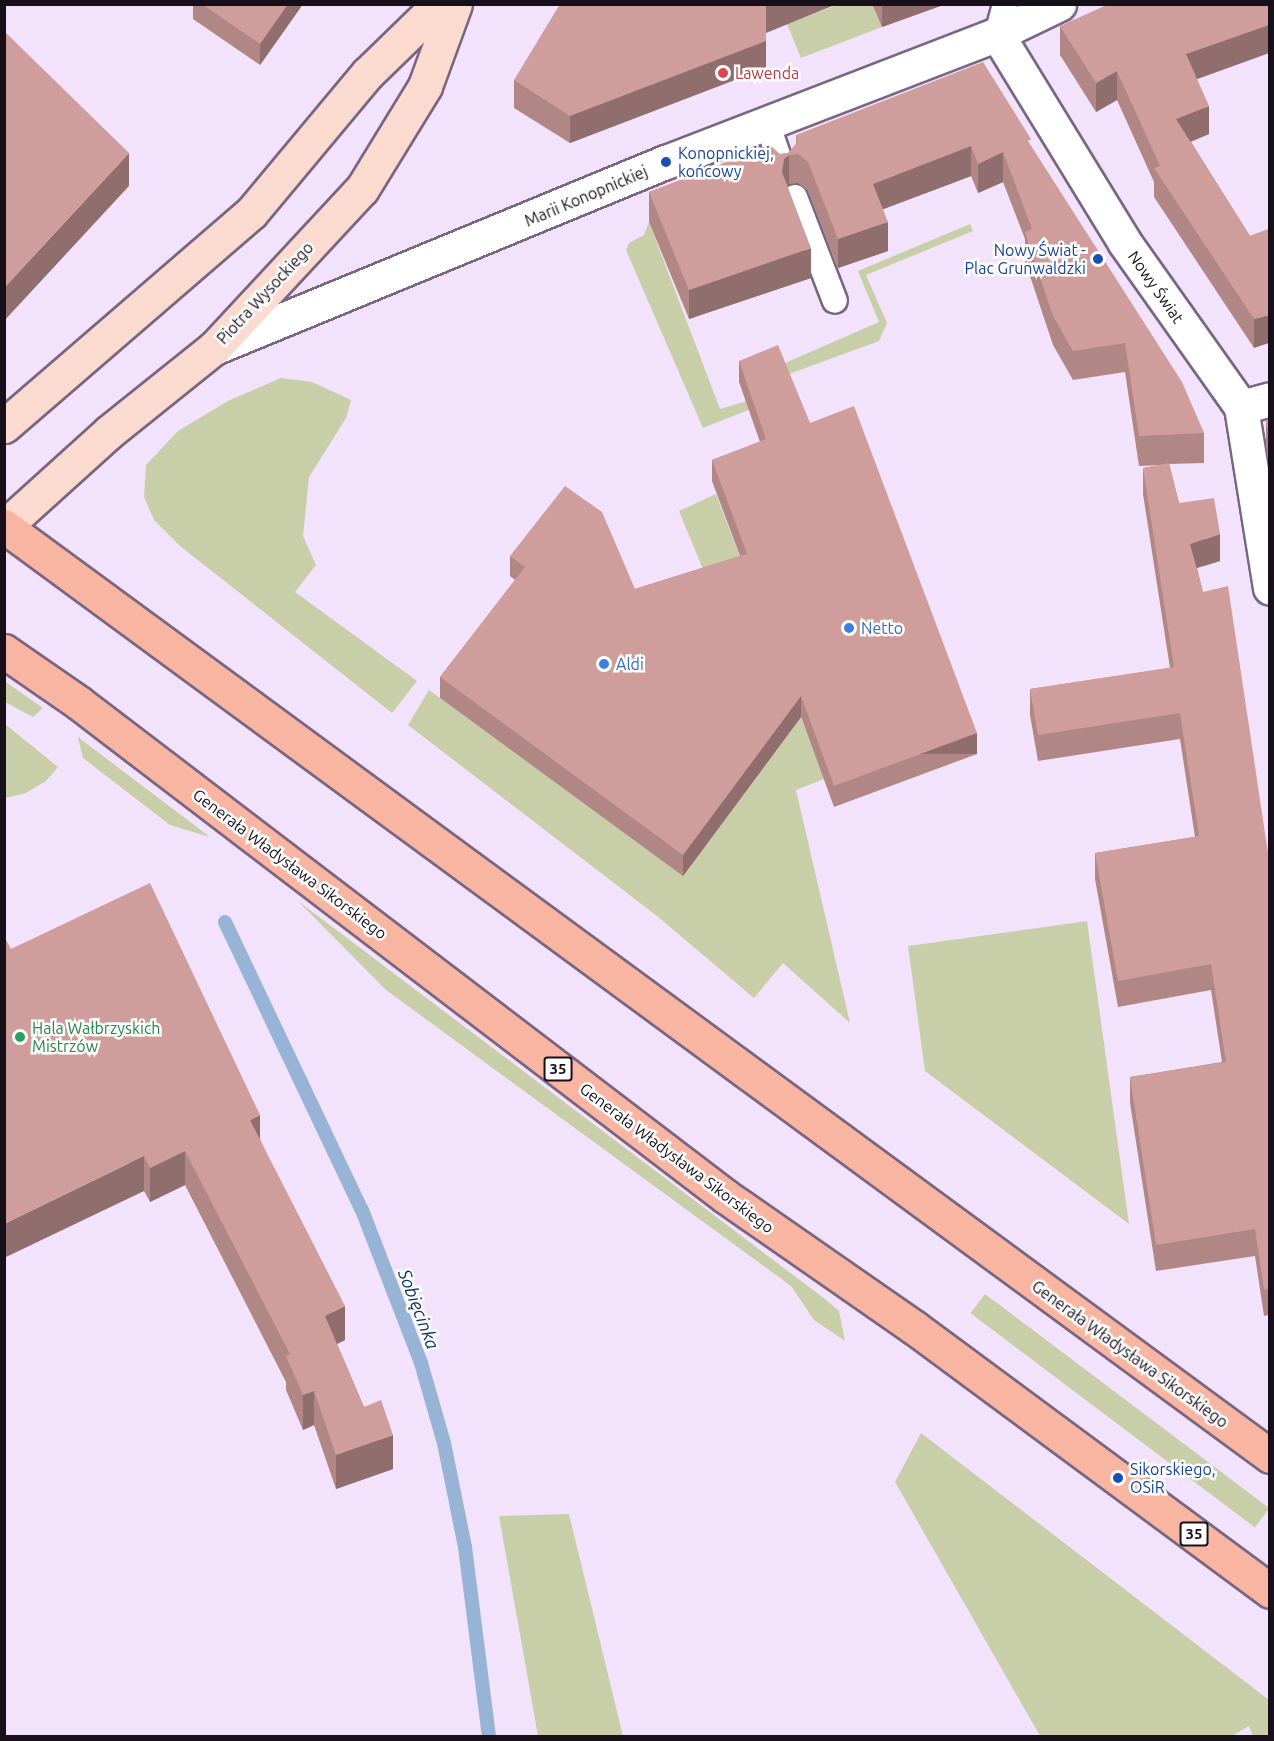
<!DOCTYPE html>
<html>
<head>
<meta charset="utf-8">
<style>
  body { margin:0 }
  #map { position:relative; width:1274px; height:1741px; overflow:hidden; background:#f3e2fb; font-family:Ubuntu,sans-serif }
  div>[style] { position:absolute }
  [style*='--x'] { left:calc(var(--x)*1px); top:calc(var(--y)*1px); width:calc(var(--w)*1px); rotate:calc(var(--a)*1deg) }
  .green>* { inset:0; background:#c8cfa8; transform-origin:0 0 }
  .stream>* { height:14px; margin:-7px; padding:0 7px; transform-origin:7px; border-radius:7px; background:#97b4d6 }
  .roads { filter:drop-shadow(2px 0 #796681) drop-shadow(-2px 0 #796681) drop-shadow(0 2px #796681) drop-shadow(0 -2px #796681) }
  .lane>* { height:24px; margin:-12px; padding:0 12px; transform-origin:12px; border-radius:12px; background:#fff }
  .street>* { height:33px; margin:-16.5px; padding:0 16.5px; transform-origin:16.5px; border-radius:16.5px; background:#fff }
  .secondary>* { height:33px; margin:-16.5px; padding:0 16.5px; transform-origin:16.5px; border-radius:16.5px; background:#fbdad0 }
  .primary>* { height:33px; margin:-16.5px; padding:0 16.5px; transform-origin:16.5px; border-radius:16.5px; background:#f8b5a2 }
  .wall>* { inset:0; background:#b18786 }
  .shaded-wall>* { inset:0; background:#906e6d; transform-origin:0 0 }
  .building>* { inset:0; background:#ce9d9c }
  .dots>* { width:16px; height:16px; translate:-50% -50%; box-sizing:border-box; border:3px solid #fff; border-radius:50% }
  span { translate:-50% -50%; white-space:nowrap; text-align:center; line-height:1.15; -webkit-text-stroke:5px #fff; paint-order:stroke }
  .shield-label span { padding:2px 4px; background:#fff; border:2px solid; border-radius:4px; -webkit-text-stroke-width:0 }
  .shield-label { font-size:15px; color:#17101a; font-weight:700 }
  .health-label { font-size:16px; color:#be3a42 }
  .left { translate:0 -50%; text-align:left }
  .transit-label { font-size:16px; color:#164399 }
  .right { translate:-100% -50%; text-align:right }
  .street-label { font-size:16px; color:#17101a }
  .shop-label { font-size:16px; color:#366cbe }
  .leisure-label { font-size:16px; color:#27864d }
  .water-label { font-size:18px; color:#093560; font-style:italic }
  .frame { position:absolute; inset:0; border:6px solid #17101a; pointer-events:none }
</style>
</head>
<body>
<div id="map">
  <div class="green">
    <i style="clip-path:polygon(872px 4px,882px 27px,801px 58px,787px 24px,837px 5px)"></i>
    <i style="clip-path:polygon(649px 222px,720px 409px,747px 401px,778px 366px,879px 322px,858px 271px,970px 224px,973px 231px,866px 275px,887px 323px,879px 341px,789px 374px,794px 392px,703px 428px,626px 250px,629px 243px,644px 235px)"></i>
    <i style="clip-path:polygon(281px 378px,312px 382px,351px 400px,346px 418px,309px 477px,303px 536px,316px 565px,295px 592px,417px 681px,392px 713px,180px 546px,154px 520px,144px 497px,146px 465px,178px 431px,228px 401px)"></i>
    <i style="clip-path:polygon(716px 494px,824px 779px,796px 790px,850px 1023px,783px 963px,754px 998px,657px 916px,408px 725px,429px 690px,683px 875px,777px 749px,679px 511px)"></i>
    <i style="clip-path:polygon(5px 681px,10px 685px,43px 708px,33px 717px,5px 702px)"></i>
    <i style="clip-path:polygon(5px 724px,58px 767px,46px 781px,26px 793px,5px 798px)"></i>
    <i style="clip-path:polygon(78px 738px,78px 737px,210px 837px,170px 825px,83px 758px)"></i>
    <i style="clip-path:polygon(298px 901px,825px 1299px,839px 1311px,845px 1341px,814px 1320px,791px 1286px,386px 990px)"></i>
    <i style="clip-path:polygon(1087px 921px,1129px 1224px,925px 1071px,908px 946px)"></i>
    <i style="left:985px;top:1294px;width:356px;height:24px;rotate:37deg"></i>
    <i style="clip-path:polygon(921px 1433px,1269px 1700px,1269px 1736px,1253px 1736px,1249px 1726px,1232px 1736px,1040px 1736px,895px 1482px)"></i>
    <i style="clip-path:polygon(569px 1514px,623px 1736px,538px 1736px,499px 1516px)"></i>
  </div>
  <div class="stream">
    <i style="--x:225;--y:922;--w:319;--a:64.6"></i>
    <i style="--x:362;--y:1210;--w:164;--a:68.9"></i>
    <i style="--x:421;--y:1363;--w:83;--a:74"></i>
    <i style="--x:444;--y:1443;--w:106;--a:78.6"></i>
    <i style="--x:465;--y:1547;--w:191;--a:82.8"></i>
  </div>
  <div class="roads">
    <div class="lane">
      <i style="--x:997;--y:34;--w:31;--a:-75"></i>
      <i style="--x:767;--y:123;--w:49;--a:70.8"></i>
      <i style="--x:795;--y:197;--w:111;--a:69"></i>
    </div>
    <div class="street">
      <i style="--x:997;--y:34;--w:245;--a:58.5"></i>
      <i style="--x:1125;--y:243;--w:201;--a:54.7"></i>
      <i style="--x:1241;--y:407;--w:183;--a:80.9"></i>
      <i style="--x:214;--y:348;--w:489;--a:-22.4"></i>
      <i style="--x:666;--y:162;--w:355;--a:-21.1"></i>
      <i style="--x:997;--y:34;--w:69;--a:-25.8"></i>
      <i style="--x:1241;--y:407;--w:30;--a:-15"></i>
    </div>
    <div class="secondary">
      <i style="--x:4;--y:426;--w:326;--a:-40.8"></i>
      <i style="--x:251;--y:213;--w:181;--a:-50.2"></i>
      <i style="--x:367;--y:74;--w:100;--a:-44.2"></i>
      <i style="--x:4;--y:527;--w:142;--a:-42.1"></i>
      <i style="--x:109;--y:432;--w:134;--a:-38.7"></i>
      <i style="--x:214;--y:348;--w:217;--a:-47.1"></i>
      <i style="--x:362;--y:189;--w:121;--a:-58.5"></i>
      <i style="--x:425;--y:86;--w:87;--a:-69.9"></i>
    </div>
    <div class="primary">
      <i style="--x:4;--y:526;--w:1571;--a:36.3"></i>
      <i style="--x:4;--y:651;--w:91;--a:34.7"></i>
      <i style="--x:79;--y:703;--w:813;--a:37.35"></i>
      <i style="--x:725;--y:1196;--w:231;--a:34.8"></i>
      <i style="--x:915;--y:1328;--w:442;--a:36.5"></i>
    </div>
  </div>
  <div class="wall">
    <i style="clip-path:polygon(193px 4px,303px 4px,260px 65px,193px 19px)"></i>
    <i style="clip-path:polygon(872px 4px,946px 4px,882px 27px)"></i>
    <i style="clip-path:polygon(1269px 4px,1269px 53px,1197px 79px,1209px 134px,1191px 142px,1250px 236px,1269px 229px,1254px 348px,1154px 197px,1154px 182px,1117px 100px,1096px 112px,1060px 55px,1060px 26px)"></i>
    <i style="clip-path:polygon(766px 33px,766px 68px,570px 143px,514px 108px,514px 80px)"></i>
    <i style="clip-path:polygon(796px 135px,1031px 146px,1204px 433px,1204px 463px,1169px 464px,1179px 503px,1220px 561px,1197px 568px,1269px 860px,1269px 1315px,1264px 1316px,1255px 1256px,1156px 1271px,1130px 1103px,1130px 1077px,1222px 1062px,1211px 990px,1118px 1007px,1095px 879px,1095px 853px,1195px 837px,1180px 739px,1038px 761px,1030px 715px,1030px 689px,1170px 668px,1143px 494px,1143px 468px,1161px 465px,1139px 466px,1125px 372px,1073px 380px,1053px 345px,1025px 261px,1025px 239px,1003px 182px,978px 193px,971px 176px,883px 209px,888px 251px,838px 268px,808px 191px,798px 183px,789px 184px,787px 186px,811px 278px,689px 319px,649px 222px,649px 192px,780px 154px,788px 153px,796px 144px)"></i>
    <i style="clip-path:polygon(739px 361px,810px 423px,977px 754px,834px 807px,801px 717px,683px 876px,440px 698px,440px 677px,515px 580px,510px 576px,510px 556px,635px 589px,740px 556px,712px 481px,712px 460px,760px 442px,739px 382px)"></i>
    <i style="clip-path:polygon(1269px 419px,1269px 460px,1268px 460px,1266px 446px,1266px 420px)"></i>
    <i style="clip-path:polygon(11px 949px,260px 1139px,345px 1340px,337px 1344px,364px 1407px,393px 1469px,336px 1489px,314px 1425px,303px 1430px,286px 1390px,286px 1382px,185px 1185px,150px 1202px,144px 1191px)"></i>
  </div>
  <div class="shaded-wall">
    <i style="clip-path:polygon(288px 4px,303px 4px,260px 65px,260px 44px)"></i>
    <i style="clip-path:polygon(769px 4px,837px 4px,766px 33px,766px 68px,570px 143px,570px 116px)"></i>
    <i style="clip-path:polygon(882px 4px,946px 4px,882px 27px)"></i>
    <i style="clip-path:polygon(1269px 25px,1269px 53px,1186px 83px,1186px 54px)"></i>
    <i style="clip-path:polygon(1117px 71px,1117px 100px,1096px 112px,1096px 83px)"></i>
    <i style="clip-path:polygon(1209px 106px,1209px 134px,1176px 147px,1176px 119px)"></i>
    <i style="clip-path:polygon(971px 146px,971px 176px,873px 213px,873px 184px)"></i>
    <i style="clip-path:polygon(1003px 152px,1003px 182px,978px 193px,978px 164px)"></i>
    <i style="clip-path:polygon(129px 153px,129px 186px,4px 321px,4px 288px)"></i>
    <i style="clip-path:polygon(789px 155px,789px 184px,784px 189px,782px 172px,784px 159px)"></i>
    <i style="clip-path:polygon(888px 222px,888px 251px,838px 268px,838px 239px)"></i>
    <i style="clip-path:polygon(811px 248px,811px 278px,689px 319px,689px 290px)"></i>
    <i style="clip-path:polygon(1269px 315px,1269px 343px,1254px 348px,1254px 319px)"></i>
    <i style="clip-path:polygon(1220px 534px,1220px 561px,1190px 570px,1190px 544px)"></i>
    <i style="clip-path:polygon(801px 696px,801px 717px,683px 876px,683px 855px)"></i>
    <i style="left:977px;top:733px;width:21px;height:153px;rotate:90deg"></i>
    <i style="clip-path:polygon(260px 1115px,260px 1149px,250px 1120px)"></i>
    <i style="clip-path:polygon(185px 1151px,185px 1185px,150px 1202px,150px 1168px)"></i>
    <i style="clip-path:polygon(144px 1156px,144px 1191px,4px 1258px,4px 1224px)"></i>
    <i style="clip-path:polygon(345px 1306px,345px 1340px,325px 1350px,325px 1316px)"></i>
    <i style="clip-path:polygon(314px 1391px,314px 1425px,303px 1430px,303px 1395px)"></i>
    <i style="clip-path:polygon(393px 1435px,393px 1469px,336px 1489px,336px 1455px)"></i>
  </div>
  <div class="building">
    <i style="clip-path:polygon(202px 4px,288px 4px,260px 44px)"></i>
    <i style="clip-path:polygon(560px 4px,769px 4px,766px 6px,766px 41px,570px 116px,514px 80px)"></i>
    <i style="clip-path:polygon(1109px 4px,1269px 4px,1269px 25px,1186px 54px,1209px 106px,1176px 119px,1250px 236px,1269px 229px,1269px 315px,1254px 319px,1154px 168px,1160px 166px,1117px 71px,1096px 83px,1060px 26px)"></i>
    <i style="clip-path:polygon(4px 31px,129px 153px,4px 288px)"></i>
    <i style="clip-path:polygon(983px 62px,1031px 139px,1028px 141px,1182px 382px,1204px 433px,1139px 436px,1125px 343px,1073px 351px,1053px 316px,1025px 232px,1032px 229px,1003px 152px,978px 164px,971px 146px,873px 184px,888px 222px,838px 239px,808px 162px,798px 154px,789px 155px,784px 159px,782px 172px,811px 248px,689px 290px,649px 192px,770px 145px,780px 154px,788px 153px,797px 143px,796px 135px)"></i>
    <i style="clip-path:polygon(778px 345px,810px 423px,854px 406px,977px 733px,834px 786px,801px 696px,683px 855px,440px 677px,525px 567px,510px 556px,565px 486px,602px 512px,635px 589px,747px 554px,712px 460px,766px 439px,739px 361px)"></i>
    <i style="clip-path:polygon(1269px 419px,1269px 434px,1268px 434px,1266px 420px)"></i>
    <i style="clip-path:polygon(1169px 463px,1179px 503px,1214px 498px,1220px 534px,1190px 544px,1203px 592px,1228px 586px,1269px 860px,1269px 1289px,1264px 1290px,1255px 1229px,1156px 1245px,1130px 1077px,1226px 1062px,1211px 964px,1118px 981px,1095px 853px,1199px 836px,1180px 713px,1038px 735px,1030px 689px,1174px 667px,1143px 468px)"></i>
    <i style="clip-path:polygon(150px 883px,260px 1115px,250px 1120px,345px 1306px,325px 1316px,364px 1407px,381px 1400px,393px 1435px,336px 1455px,314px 1391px,303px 1395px,286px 1356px,290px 1354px,185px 1151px,150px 1168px,144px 1156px,4px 1224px,4px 936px,11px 949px)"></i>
  </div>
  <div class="dots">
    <i style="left:723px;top:73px;background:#e0444e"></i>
    <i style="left:666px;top:162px;background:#1a4fb4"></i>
    <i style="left:1098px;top:259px;background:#1a4fb4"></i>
    <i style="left:849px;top:628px;background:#3f7fe0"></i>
    <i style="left:604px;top:664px;background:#3f7fe0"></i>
    <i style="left:20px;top:1037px;background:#2e9e5b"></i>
    <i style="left:1118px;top:1478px;background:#1a4fb4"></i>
  </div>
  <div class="shield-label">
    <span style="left:558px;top:1069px">35</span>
    <span style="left:1194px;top:1534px">35</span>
  </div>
  <div class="health-label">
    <span class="left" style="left:735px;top:73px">Lawenda</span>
  </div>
  <div class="transit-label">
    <span class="left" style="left:678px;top:162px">Konopnickiej,<br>końcowy</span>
    <span class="right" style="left:1086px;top:259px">Nowy Świat -<br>Plac Grunwaldzki</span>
    <span class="left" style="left:1130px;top:1478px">Sikorskiego,<br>OSiR</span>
  </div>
  <div class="street-label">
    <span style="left:586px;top:196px;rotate:-23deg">Marii Konopnickiej</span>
    <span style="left:1156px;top:287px;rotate:55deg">Nowy Świat</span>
    <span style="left:265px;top:293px;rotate:-47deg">Piotra Wysockiego</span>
    <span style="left:290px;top:864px;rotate:37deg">Generała Władysława Sikorskiego</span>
    <span style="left:677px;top:1158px;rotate:37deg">Generała Władysława Sikorskiego</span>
    <span style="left:1130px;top:1354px;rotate:36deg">Generała Władysława Sikorskiego</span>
  </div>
  <div class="shop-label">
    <span class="left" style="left:861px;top:628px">Netto</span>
    <span class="left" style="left:616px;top:664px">Aldi</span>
  </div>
  <div class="leisure-label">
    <span class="left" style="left:32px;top:1037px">Hala Wałbrzyskich<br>Mistrzów</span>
  </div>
  <div class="water-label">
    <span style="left:419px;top:1309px;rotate:69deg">Sobięcinka</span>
  </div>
  <div class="frame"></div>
</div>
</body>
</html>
